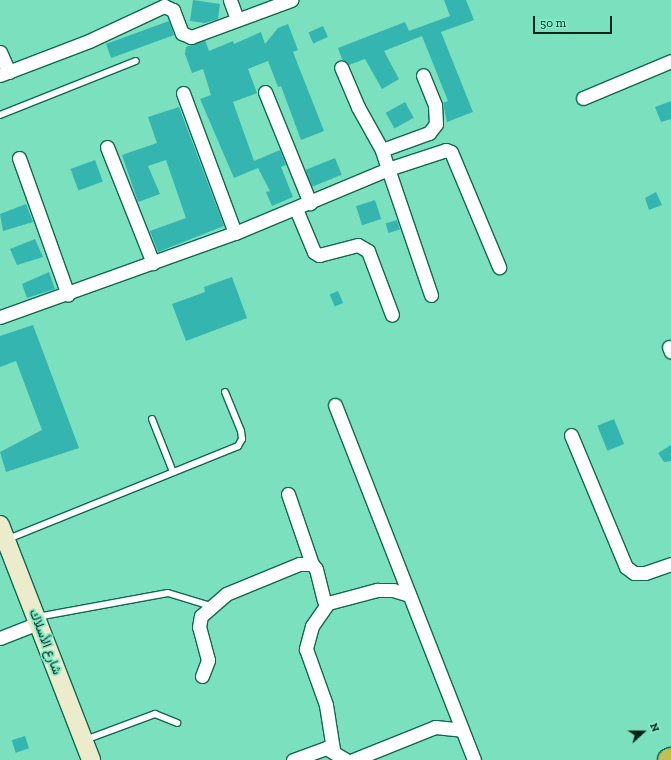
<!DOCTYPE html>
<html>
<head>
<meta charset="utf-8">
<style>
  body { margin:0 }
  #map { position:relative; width:671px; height:760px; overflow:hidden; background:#7ae0be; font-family:"Zilla Slab",Vazirmatn,serif }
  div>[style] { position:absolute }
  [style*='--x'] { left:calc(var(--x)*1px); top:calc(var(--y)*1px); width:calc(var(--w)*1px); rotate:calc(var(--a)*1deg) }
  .building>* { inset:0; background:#35b5af; transform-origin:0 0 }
  .roads { filter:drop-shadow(1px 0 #106851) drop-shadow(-1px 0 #106851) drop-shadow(0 1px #106851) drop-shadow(0 -1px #106851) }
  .lane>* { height:6px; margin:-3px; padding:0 3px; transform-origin:3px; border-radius:3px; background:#fff }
  .street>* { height:13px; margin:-6.5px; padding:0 6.5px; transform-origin:6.5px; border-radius:6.5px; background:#fff }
  .secondary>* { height:18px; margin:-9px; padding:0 9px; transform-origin:9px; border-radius:9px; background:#ececcc }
  .highway>* { height:22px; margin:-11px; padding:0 11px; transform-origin:11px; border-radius:11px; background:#bec054 }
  span { translate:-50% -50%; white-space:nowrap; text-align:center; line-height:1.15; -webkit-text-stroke:3.5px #87edcb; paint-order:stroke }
  .street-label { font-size:13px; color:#02231a }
  .north { position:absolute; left:623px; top:712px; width:40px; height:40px; -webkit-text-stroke:3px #87edcb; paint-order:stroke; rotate:69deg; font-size:11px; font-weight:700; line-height:16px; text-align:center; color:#02231a }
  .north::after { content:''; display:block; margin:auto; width:14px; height:18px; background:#02231a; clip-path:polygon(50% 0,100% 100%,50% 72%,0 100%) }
  .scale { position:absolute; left:533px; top:16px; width:79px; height:18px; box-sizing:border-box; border:2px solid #02231a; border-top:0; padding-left:5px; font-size:12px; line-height:14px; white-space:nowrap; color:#02231a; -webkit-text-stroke:3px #87edcb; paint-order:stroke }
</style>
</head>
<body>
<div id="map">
  <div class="building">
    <i style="clip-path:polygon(193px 0,220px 4px,218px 19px,205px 23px,190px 21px)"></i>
    <i style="clip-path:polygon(444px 0,466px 0,474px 20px,441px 32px,473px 112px,447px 122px,443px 103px,448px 101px,422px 36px,384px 51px,399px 79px,382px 89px,365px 59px,349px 65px,342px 59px,338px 48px,405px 22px,409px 31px,450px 16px)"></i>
    <i style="left:169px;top:21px;width:15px;height:67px;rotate:70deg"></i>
    <i style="clip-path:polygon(288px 24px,298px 50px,293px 52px,324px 131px,301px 140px,281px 86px,278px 87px,268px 61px,248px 69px,257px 93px,233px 102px,254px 161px,280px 150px,286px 165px,281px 167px,293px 197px,272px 206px,266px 192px,270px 191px,258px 168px,234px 178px,200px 99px,211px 95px,203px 69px,192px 73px,185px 54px,186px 47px,205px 40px,209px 51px,233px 41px,234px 44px,261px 32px,265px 44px,278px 28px)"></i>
    <i style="left:323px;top:26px;width:12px;height:16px;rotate:66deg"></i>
    <i style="clip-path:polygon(671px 101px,671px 119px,661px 122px,655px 107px)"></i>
    <i style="left:405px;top:102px;width:18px;height:22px;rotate:61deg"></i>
    <i style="clip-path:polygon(179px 107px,224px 226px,158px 252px,150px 231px,186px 218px,166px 160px,148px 166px,160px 194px,138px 202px,122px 155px,157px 143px,148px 117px)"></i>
    <i style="left:335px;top:158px;width:18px;height:32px;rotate:68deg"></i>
    <i style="left:95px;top:160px;width:23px;height:26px;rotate:70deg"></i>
    <i style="clip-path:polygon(656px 192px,662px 205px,649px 210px,645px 198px)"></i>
    <i style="left:375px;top:200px;width:20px;height:20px;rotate:72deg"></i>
    <i style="clip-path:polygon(26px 204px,33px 222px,3px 231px,0 214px)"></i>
    <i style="left:397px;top:220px;width:10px;height:12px;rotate:73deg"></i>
    <i style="clip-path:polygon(35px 239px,43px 257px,17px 265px,10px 249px)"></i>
    <i style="clip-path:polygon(49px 272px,55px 289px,27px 298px,22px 284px)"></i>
    <i style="clip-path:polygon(232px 277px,247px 318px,186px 341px,172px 304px,205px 292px,204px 287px)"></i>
    <i style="left:338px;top:291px;width:13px;height:9px;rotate:67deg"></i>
    <i style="clip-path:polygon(33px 325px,79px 448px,6px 472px,0 452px,42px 430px,16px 361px,0 367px,0 336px)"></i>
    <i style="left:614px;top:419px;width:27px;height:18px;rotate:68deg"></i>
    <i style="clip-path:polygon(671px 445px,671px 461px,664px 462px,658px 453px)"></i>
    <i style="left:25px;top:736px;width:13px;height:14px;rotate:72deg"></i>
  </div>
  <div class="roads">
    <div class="lane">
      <i style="--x:0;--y:115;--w:146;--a:-21.7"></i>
      <i style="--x:152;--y:419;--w:57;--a:68.4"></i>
      <i style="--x:8;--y:539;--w:248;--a:-22"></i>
      <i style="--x:238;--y:446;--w:8;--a:-60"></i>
      <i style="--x:242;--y:439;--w:8;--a:-97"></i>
      <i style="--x:241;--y:431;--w:42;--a:-112.3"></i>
      <i style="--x:37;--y:617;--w:133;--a:-10.4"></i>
      <i style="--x:168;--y:593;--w:45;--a:16.8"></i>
      <i style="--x:85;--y:740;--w:75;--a:-20.4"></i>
      <i style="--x:155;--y:714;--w:24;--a:22"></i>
    </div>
    <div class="street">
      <i style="--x:230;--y:0;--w:20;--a:70"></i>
      <i style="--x:0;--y:52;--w:22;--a:66"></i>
      <i style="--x:0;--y:75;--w:95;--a:-20.9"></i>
      <i style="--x:89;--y:41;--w:83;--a:-25"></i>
      <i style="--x:164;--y:6;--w:10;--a:24"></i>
      <i style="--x:173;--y:10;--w:25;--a:69"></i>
      <i style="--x:182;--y:33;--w:10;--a:24"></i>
      <i style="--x:191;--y:37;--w:107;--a:-20.3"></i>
      <i style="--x:265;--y:92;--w:120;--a:67.9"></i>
      <i style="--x:183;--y:93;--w:149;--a:69.6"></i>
      <i style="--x:583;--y:98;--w:95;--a:-22.8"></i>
      <i style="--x:107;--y:147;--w:125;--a:68.4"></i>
      <i style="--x:382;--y:150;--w:50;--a:-19.9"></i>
      <i style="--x:429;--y:133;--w:11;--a:-52"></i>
      <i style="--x:436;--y:124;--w:19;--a:-93"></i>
      <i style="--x:435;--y:105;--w:32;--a:-112"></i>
      <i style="--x:19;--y:158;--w:145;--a:70.3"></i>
      <i style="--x:296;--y:209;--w:47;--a:67.3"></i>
      <i style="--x:314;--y:252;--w:6;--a:31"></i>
      <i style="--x:319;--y:255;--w:40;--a:-14.4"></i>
      <i style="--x:358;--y:245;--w:12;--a:31"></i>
      <i style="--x:368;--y:251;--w:68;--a:69.4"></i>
      <i style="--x:431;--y:295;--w:133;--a:-108.8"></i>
      <i style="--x:388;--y:169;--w:61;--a:-18.1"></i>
      <i style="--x:446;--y:150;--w:5;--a:22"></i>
      <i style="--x:451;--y:152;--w:125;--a:67.3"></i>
      <i style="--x:0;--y:317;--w:250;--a:-19.7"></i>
      <i style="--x:235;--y:233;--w:166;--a:-22.7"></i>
      <i style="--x:388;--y:169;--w:20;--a:-108"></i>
      <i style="--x:382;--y:150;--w:49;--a:-119.2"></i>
      <i style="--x:358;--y:107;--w:43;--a:-113"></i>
      <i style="--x:669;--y:347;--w:5;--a:68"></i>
      <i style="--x:335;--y:405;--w:381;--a:68.6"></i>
      <i style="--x:571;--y:435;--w:143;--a:67.4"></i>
      <i style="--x:626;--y:567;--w:10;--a:37"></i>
      <i style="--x:634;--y:573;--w:11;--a:0"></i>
      <i style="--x:645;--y:573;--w:28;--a:-19"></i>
      <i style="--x:288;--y:494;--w:74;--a:71.1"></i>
      <i style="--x:328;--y:603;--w:28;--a:125"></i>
      <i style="--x:312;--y:626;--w:24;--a:105"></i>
      <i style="--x:306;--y:649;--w:59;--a:70.3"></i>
      <i style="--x:326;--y:705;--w:45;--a:81"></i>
      <i style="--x:0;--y:638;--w:41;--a:-21.5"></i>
      <i style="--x:202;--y:676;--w:17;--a:-69"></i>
      <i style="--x:208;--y:660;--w:34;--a:-105"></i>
      <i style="--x:199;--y:627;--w:11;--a:-80"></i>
      <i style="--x:201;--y:616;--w:33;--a:-41"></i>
      <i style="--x:226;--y:594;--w:79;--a:-22.3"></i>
      <i style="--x:299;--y:564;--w:13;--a:0"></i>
      <i style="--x:312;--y:564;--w:6;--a:51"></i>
      <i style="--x:316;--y:569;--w:32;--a:76"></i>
      <i style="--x:324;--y:600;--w:5;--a:37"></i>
      <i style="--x:328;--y:603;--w:51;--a:-14.9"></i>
      <i style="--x:377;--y:590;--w:16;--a:0"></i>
      <i style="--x:393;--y:590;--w:17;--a:17"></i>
      <i style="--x:293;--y:760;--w:35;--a:-20"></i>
      <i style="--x:326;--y:748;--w:23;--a:31"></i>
      <i style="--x:353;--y:760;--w:88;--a:-21.9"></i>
      <i style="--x:435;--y:727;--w:27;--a:6"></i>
    </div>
    <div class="secondary">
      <i style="--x:0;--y:525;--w:252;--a:68.8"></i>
    </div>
    <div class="highway">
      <i style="--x:669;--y:760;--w:2;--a:-27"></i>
    </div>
  </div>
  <div class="street-label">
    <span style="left:45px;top:642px;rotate:69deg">شارع الأسلاك</span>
  </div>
  <div class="north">N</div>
  <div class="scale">50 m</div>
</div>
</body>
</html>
